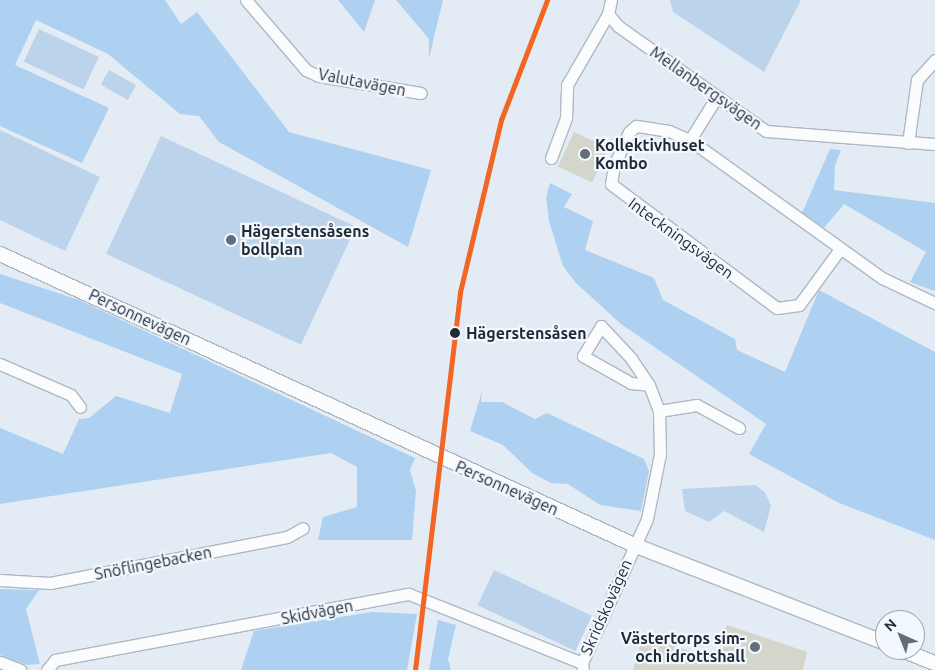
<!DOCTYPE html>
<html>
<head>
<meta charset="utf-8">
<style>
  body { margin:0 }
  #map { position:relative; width:935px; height:670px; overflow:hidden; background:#e3ecf5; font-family:Ubuntu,sans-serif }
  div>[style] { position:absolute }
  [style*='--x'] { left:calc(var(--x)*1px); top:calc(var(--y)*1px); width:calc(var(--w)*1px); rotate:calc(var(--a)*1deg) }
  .green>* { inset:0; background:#bcd4eb; transform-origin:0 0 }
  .forest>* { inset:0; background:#aed0f1 }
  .building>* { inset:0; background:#d4d5cb; transform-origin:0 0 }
  .roads { filter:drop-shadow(1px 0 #afb8c1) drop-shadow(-1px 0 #afb8c1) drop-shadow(0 1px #afb8c1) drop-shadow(0 -1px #afb8c1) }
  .minor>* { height:11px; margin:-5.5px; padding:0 5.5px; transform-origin:5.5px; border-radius:5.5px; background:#fbfcfe }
  .tertiary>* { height:14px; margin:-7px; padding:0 7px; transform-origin:7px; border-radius:7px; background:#fbfcfe }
  .metro-1>* { height:5px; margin:-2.5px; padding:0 2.5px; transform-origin:2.5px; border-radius:2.5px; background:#f26522 }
  .dots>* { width:14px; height:14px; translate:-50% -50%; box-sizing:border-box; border:2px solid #f2f8fe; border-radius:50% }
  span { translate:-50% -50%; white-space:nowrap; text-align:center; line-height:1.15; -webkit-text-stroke:4.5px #f2f8fe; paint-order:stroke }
  .street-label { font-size:16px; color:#1f2a34 }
  .poi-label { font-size:16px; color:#1f2a34; font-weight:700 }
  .left { translate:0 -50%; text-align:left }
  .right { translate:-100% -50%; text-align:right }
  .stop-label { font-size:16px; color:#1f2a34; font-weight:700 }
  .north { position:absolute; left:875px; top:610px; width:50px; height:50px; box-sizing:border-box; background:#f2f8fe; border:1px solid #9ea6ad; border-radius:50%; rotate:316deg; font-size:14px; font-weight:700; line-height:20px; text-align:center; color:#1f2a34 }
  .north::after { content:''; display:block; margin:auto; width:18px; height:22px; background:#646e78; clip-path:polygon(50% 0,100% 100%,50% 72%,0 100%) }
</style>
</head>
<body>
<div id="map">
  <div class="green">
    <i style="clip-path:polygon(670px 0,801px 0,764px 72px,673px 12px)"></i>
    <i style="left:39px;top:29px;width:66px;height:36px;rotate:25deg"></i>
    <i style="left:109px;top:70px;width:31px;height:17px;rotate:29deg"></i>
    <i style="clip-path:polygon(0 130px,100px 177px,65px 251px,0 220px)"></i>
    <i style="left:161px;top:136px;width:215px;height:130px;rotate:25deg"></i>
    <i style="clip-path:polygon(755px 485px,765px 492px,771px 506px,764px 532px,724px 511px,709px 522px,685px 511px,682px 489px)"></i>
    <i style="left:494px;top:570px;width:108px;height:39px;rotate:25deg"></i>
  </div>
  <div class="forest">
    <i style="clip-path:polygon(0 0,165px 0,181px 24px,197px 12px,289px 132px,431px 170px,408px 247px,219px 142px,199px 116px,180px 114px,108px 54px,36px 20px,15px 65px,109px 108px,82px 163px,0 126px)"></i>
    <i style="clip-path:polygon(338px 0,375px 0,364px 32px)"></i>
    <i style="clip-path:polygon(396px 0,443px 0,429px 58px,429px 39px)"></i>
    <i style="clip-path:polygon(830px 149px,841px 150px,835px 165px,834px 190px,935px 203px,935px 291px,910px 282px,926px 252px,844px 204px,824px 228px,802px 213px)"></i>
    <i style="clip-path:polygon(550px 183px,572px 194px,564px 207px,593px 221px,585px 250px,654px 278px,663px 300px,735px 339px,737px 350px,785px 372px,819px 290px,935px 352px,935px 540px,839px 503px,749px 454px,766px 424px,621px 324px,576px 283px,563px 266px,549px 221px,546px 197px)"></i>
    <i style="clip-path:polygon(0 274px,79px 300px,415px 458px,410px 470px,416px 491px,412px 540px,318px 540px,323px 517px,357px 507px,357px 467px,331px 453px,0 504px,0 428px,63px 454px,79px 419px,89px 418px,116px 396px,170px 413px,182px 374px,0 303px)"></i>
    <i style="clip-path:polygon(482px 391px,481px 402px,502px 402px,535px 419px,547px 413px,644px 459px,649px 471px,641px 511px,600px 505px,568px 484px,551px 483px,532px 473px,503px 445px,470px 431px)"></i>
    <i style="clip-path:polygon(0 589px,39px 590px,26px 609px,40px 664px,27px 665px,0 655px)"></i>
    <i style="clip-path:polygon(372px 612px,417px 614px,407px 670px,241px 670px,254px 631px)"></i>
    <i style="clip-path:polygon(438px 620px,456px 625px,448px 659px,451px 670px,429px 670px)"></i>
  </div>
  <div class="building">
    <i style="left:574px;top:132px;width:38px;height:38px;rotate:25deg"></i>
    <i style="clip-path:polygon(727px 625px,807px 652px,803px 670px,633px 670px,643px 636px,715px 659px)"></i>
  </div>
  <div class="roads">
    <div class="minor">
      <i style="--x:246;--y:0;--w:92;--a:49.4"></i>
      <i style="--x:306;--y:70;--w:14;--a:25"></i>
      <i style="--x:319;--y:76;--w:103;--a:9.5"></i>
      <i style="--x:608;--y:14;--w:16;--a:50"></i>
      <i style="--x:618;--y:26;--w:181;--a:35.4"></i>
      <i style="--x:766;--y:131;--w:169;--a:4.4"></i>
      <i style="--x:716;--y:98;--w:49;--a:121.8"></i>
      <i style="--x:690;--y:140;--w:236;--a:35.7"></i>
      <i style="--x:882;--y:278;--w:59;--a:25.3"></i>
      <i style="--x:690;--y:140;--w:23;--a:-157"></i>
      <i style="--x:669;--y:131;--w:33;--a:-171"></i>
      <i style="--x:636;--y:126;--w:9;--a:139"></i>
      <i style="--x:629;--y:132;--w:36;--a:114"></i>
      <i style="--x:614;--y:165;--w:19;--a:99"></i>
      <i style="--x:611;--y:184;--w:207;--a:36.8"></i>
      <i style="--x:777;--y:308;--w:22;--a:-8"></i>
      <i style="--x:799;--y:305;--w:69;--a:-53.8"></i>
      <i style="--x:908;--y:143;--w:64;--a:-81.9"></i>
      <i style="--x:917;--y:80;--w:27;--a:-48"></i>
      <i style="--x:551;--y:158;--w:43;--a:-69.4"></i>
      <i style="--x:566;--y:118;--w:33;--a:-88"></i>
      <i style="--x:567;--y:85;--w:82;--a:-60"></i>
      <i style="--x:608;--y:14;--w:14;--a:-78"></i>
      <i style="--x:0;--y:364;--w:77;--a:23.6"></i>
      <i style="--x:71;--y:395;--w:15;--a:53"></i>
      <i style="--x:659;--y:411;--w:38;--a:-9"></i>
      <i style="--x:697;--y:405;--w:48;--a:28.7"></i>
      <i style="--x:0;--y:580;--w:50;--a:3.4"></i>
      <i style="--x:50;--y:583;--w:241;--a:-11"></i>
      <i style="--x:287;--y:537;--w:18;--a:-29"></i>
      <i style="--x:0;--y:662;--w:22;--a:21"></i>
      <i style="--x:47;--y:670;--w:13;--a:-51"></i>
      <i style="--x:55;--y:660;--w:360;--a:-10.6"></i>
      <i style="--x:409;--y:594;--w:186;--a:21.7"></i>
      <i style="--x:583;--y:670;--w:7;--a:-98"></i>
      <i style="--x:582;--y:663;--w:158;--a:-65.7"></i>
      <i style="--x:647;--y:519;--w:66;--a:-78.7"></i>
      <i style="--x:660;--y:454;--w:43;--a:-91.3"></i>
      <i style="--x:659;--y:411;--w:28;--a:-111"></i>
      <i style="--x:649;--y:385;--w:32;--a:-124"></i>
      <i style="--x:631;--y:358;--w:44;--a:-133.2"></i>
      <i style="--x:601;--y:326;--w:35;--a:121"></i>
      <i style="--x:583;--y:356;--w:55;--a:29.4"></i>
      <i style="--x:631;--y:383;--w:18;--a:6"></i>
    </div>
    <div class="tertiary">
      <i style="--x:0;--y:254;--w:698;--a:24.65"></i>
      <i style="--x:634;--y:545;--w:269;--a:21.3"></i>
      <i style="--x:902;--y:650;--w:35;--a:22"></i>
    </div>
  </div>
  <div class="metro-1">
    <i style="--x:415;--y:670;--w:381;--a:-83.2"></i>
    <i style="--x:460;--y:292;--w:177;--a:-76.6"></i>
    <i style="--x:501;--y:120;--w:129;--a:-69"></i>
  </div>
  <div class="dots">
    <i style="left:585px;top:154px;background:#646e78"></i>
    <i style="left:231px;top:240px;background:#646e78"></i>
    <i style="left:455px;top:333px;background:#1f2a34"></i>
    <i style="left:755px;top:647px;background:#646e78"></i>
  </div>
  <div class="street-label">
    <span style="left:362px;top:82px;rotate:11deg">Valutavägen</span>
    <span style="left:706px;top:88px;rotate:35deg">Mellanbergsvägen</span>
    <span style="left:681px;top:238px;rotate:36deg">Inteckningsvägen</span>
    <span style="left:140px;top:317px;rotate:25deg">Personnevägen</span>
    <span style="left:507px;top:488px;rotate:24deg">Personnevägen</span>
    <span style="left:153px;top:563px;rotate:-11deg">Snöflingebacken</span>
    <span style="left:606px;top:607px;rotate:-66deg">Skridskovägen</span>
    <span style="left:317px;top:612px;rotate:-11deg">Skidvägen</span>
  </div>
  <div class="poi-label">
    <span class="left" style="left:595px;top:154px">Kollektivhuset<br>Kombo</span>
    <span class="left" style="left:241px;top:240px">Hägerstensåsens<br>bollplan</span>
    <span class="right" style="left:745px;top:647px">Västertorps sim-<br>och idrottshall</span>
  </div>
  <div class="stop-label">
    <span class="left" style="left:466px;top:333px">Hägerstensåsen</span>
  </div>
  <div class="north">N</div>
</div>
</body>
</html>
